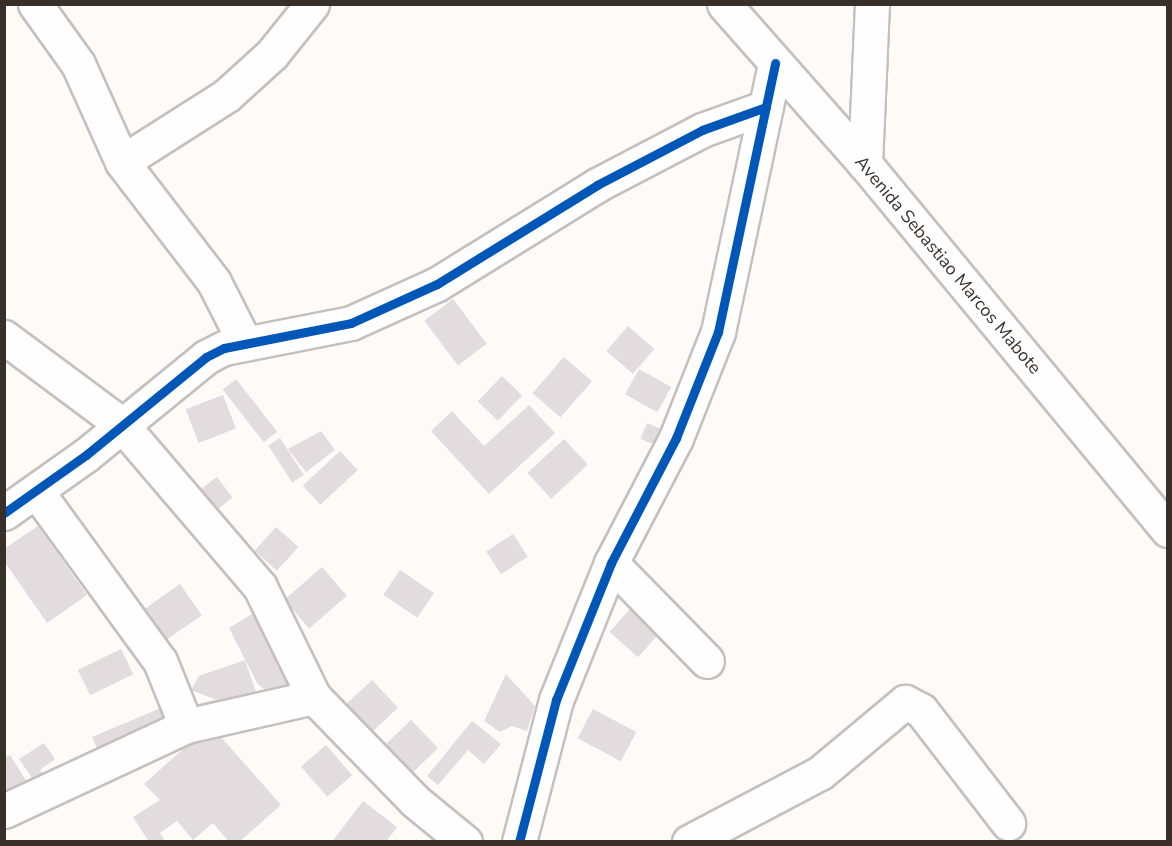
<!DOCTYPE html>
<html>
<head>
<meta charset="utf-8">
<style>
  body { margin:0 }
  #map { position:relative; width:1172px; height:846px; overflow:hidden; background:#fdfaf8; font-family:"Nunito Sans",sans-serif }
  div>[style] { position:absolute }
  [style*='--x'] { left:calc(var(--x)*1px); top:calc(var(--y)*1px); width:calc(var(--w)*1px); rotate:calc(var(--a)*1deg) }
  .building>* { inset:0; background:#e3dcde; transform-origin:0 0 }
  .roads { filter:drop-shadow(2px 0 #c6c0bc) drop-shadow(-2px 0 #c6c0bc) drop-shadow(0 2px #c6c0bc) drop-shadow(0 -2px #c6c0bc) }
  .minor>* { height:33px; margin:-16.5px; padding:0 16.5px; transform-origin:16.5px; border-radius:16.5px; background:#fffefe }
  .major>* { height:33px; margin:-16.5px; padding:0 16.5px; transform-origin:16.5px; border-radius:16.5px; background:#fffefe }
  .cycleway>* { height:9px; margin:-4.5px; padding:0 4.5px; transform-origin:4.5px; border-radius:4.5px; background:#0057b8 }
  span { translate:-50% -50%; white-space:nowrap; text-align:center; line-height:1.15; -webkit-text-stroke:4.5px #fff; paint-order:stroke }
  .street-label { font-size:18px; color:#392f29 }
  .frame { position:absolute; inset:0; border:6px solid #392f29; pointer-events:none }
</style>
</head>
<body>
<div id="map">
  <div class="building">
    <i style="left:453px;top:299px;width:56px;height:36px;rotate:53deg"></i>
    <i style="left:628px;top:326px;width:35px;height:33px;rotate:41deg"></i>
    <i style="left:564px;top:357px;width:37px;height:48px;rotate:41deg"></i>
    <i style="left:639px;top:369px;width:37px;height:29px;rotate:29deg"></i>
    <i style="left:502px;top:376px;width:28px;height:35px;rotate:44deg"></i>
    <i style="left:236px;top:379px;width:67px;height:17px;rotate:52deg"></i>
    <i style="left:223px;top:395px;width:36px;height:40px;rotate:69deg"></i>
    <i style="clip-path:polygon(529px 405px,555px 433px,489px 494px,431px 431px,452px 411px,484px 446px)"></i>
    <i style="left:647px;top:423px;width:26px;height:17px;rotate:23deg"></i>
    <i style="clip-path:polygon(321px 431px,335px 450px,306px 472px,288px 449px)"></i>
    <i style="left:280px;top:438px;width:44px;height:14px;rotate:57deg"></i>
    <i style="left:564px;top:439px;width:35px;height:50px;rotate:47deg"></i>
    <i style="left:340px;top:451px;width:26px;height:51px;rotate:47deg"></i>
    <i style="left:217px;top:477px;width:26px;height:24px;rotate:53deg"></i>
    <i style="clip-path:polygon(38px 526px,87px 595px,47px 623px,4px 561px,4px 549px)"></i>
    <i style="left:276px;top:527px;width:30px;height:32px;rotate:42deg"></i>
    <i style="left:513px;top:534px;width:27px;height:32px;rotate:57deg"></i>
    <i style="left:322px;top:567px;width:38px;height:50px;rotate:49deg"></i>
    <i style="left:400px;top:570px;width:41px;height:30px;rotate:34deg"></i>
    <i style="left:180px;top:584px;width:38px;height:43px;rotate:55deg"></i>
    <i style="left:631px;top:608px;width:38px;height:32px;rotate:42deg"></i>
    <i style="clip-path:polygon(255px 612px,298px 682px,274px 698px,257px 683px,229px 628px)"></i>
    <i style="left:121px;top:649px;width:28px;height:48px;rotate:64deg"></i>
    <i style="clip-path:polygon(245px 660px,258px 698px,233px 706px,191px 690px,199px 676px)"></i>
    <i style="clip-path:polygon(506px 674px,535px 706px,527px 731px,512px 726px,500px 732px,484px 721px)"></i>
    <i style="left:372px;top:680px;width:38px;height:42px;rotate:47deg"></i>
    <i style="left:218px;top:699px;width:12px;height:23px;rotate:76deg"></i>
    <i style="left:163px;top:707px;width:15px;height:77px;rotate:67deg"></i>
    <i style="left:593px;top:709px;width:49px;height:33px;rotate:28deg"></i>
    <i style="left:411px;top:720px;width:39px;height:35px;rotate:46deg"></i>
    <i style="clip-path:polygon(472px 721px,501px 744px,484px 764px,468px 750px,438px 785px,427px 776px)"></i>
    <i style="clip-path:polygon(214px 729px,281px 805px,239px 842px,229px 842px,213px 823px,193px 840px,177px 821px,160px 833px,166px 842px,149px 842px,133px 817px,160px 800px,144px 784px,200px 734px)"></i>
    <i style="clip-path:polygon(44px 743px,55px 759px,40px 770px,45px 778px,36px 784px,19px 759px)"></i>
    <i style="left:326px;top:745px;width:40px;height:33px;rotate:49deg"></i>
    <i style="clip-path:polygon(10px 755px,27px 782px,4px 794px,4px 758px)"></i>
    <i style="clip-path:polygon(363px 801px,397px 827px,386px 842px,332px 842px)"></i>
  </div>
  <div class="roads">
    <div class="minor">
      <i style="--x:35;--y:4;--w:74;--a:54.4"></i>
      <i style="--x:78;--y:64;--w:107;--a:65.8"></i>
      <i style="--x:122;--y:162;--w:151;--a:52.5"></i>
      <i style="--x:214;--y:282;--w:68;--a:63.1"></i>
      <i style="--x:122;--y:162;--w:125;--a:-32.5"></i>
      <i style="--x:227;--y:95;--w:61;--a:-42.3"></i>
      <i style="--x:272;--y:54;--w:64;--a:-51.3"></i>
      <i style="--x:865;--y:164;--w:160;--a:-87.5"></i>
      <i style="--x:4;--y:337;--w:146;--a:36.6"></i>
      <i style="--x:121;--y:424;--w:214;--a:49.5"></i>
      <i style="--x:260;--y:587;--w:123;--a:63.9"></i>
      <i style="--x:314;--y:697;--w:145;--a:45.8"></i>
      <i style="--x:415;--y:801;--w:65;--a:39.4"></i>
      <i style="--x:37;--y:492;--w:209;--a:54"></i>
      <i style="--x:160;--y:661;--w:70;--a:68.2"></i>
      <i style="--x:4;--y:513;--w:100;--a:-35.3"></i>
      <i style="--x:86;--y:455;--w:155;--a:-39.2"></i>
      <i style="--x:206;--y:357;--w:20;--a:-27"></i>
      <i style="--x:224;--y:348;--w:129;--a:-11.1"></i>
      <i style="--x:351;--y:323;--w:94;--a:-24.4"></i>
      <i style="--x:437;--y:284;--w:188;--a:-31.7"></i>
      <i style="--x:597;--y:185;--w:119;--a:-27.6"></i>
      <i style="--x:702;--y:130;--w:68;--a:-19.8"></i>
      <i style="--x:611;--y:563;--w:137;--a:45.6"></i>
      <i style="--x:4;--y:811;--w:201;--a:-25"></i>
      <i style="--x:186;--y:726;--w:131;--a:-12.8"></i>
      <i style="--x:519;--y:842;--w:147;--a:-75.4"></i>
      <i style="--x:556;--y:700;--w:148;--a:-68.1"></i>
      <i style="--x:611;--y:563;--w:141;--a:-62.5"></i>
      <i style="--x:676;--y:438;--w:114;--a:-68.4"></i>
      <i style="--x:718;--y:332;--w:275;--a:-78"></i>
      <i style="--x:689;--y:842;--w:148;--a:-27.8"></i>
      <i style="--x:820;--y:773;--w:111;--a:-39.9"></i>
      <i style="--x:905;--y:702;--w:18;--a:27"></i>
      <i style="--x:921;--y:710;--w:143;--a:52.4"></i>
    </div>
    <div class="major">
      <i style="--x:724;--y:4;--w:213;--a:48.6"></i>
      <i style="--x:865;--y:164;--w:475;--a:50.4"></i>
    </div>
  </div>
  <div class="cycleway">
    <i style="--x:4;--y:513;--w:100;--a:-35.3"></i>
    <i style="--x:86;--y:455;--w:155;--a:-39.2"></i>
    <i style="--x:206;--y:357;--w:20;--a:-27"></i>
    <i style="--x:224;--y:348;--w:129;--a:-11.1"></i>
    <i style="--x:351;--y:323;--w:94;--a:-24.4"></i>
    <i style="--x:437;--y:284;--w:188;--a:-31.7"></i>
    <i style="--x:597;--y:185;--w:119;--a:-27.6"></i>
    <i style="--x:702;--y:130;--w:68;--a:-19.8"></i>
    <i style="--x:519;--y:842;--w:147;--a:-75.4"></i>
    <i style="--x:556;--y:700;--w:148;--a:-68.1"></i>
    <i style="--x:611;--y:563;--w:141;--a:-62.5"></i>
    <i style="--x:676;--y:438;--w:114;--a:-68.4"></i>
    <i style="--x:718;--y:332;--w:275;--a:-78"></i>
  </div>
  <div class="street-label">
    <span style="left:948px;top:265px;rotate:50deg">Avenida Sebastiao Marcos Mabote</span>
  </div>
  <div class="frame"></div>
</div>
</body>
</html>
